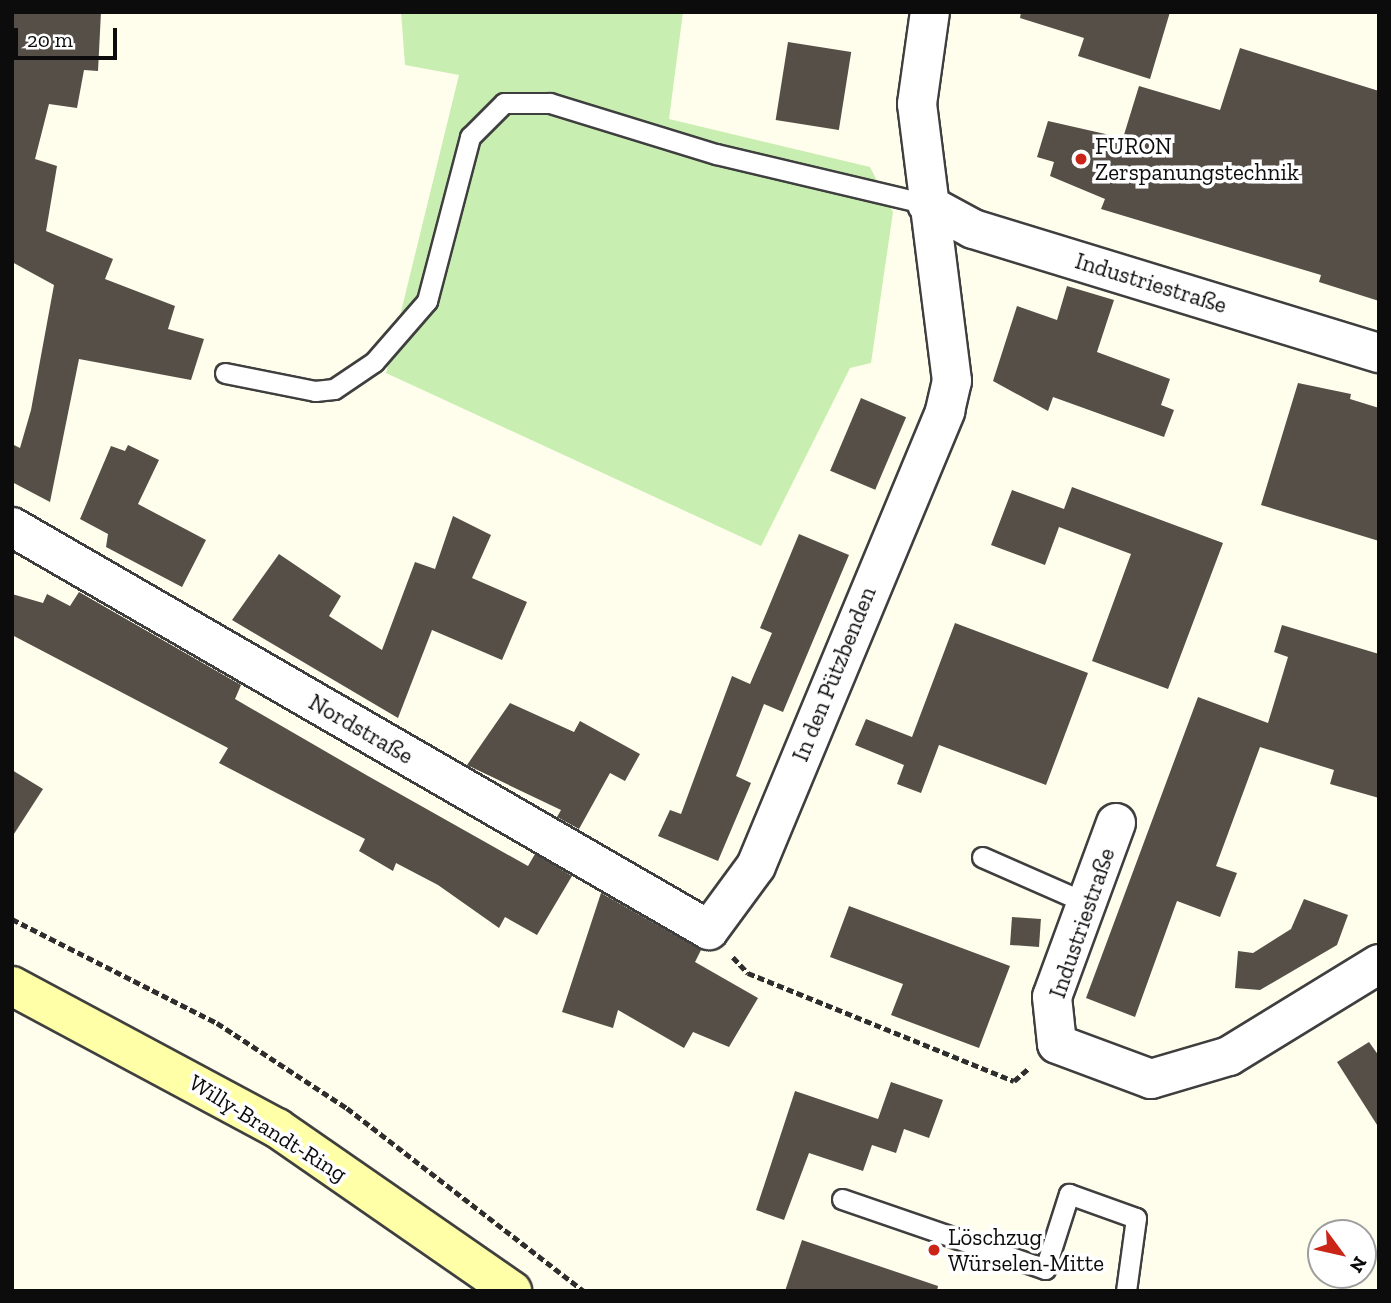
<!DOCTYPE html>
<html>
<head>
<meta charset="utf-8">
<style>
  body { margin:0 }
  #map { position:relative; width:1391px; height:1303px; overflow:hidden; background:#fffeec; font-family:"Zilla Slab",serif }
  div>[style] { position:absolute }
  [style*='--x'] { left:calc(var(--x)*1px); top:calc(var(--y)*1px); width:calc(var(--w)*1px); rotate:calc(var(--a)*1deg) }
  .green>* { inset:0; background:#c9eeb1 }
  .building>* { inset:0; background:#564f48; transform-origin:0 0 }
  .path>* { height:4.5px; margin-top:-2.25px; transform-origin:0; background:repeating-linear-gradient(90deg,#2e2e2e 0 7px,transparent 0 10.5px) }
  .roads { filter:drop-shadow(2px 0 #3f3f3f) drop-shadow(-2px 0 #3f3f3f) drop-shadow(0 2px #3f3f3f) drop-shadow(0 -2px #3f3f3f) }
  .service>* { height:19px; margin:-9.5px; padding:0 9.5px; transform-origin:9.5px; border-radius:9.5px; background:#fff }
  .minor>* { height:38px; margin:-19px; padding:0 19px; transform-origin:19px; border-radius:19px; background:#fff }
  .secondary>* { height:38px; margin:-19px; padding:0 19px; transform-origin:19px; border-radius:19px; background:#feffa7 }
  .dots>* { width:19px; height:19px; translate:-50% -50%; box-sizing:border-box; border:4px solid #fff; border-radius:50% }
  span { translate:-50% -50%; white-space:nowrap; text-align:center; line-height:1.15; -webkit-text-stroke:7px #fff; paint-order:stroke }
  .poi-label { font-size:23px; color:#0c0c0c }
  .left { translate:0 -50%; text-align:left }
  .street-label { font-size:23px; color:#0c0c0c }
  .frame { position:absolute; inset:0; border:14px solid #0c0c0c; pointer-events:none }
  .north { position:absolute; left:1307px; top:1219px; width:70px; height:70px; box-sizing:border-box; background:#fff; border:2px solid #9e9e9e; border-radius:50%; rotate:123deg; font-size:19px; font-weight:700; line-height:28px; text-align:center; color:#0c0c0c }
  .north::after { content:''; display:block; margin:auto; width:24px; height:32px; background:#ca2517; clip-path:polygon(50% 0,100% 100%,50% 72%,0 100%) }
  .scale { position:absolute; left:14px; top:28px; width:103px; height:32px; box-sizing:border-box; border:4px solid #0c0c0c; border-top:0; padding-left:9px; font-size:21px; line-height:24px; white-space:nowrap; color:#0c0c0c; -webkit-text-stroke:5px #fff; paint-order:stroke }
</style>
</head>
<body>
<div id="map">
  <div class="green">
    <i style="clip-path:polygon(401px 12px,683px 12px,669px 119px,870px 167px,893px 212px,871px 363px,850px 368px,761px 546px,386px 373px,459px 75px,405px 65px)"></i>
  </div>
  <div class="building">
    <i style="clip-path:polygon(12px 12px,101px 12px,98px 71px,84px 70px,77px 108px,49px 104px,35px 159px,57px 166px,46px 231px,113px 259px,105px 279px,175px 306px,168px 329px,204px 339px,191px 380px,79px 359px,50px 502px,12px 482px,12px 444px,20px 448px,31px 410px,54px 285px,12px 262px)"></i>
    <i style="clip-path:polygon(1021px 12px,1170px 12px,1150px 79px,1078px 56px,1084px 38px,1020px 18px)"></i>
    <i style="left:788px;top:42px;width:64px;height:79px;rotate:9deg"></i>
    <i style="clip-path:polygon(1240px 48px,1379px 91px,1379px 301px,1319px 282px,1321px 275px,1101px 209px,1105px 199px,1050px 176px,1054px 162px,1037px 157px,1048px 121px,1123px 138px,1139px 86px,1220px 110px)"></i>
    <i style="clip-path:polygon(1067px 286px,1114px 300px,1097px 352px,1170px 379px,1161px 405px,1174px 410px,1164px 437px,1053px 397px,1048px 411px,993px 381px,1017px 306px,1057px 320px)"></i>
    <i style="clip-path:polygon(1298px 383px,1351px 394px,1350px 399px,1379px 408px,1379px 541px,1261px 505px)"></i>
    <i style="left:861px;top:398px;width:49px;height:79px;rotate:23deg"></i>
    <i style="clip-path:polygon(128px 445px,159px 460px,138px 504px,206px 540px,182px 587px,106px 547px,108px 534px,80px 519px,111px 446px,125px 451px)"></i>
    <i style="clip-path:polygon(1072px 487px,1223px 543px,1168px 689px,1092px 661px,1131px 554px,1059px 527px,1045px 565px,991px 545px,1012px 490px,1064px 509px)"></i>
    <i style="clip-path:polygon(453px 516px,491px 535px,472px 578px,527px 602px,502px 660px,432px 630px,398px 718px,232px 620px,279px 554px,341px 596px,329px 616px,382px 650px,415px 562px,435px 569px)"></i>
    <i style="clip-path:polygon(799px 534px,849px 555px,783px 712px,764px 704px,736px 776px,751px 783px,718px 861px,658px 836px,670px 810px,681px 814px,732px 676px,750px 684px,772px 633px,760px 628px)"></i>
    <i style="clip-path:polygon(79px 592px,241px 685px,235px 699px,368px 776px,528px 866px,535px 854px,572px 876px,537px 935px,505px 917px,499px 928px,438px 885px,396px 863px,393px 871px,359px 851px,365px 839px,219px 763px,228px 748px,12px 635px,12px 594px,43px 603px,47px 594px,70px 606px)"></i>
    <i style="clip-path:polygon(955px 623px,1088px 673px,1046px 785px,939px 745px,921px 793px,897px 784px,904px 765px,855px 745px,866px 719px,912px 737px)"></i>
    <i style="clip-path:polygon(1282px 625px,1379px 654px,1379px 798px,1330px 784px,1334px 770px,1260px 747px,1216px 866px,1237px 873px,1220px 917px,1177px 901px,1135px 1017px,1086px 998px,1198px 697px,1268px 723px,1288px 657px,1274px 652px)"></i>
    <i style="clip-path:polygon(510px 703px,574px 732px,580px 721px,640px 754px,625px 781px,610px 773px,579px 829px,557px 817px,561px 810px,467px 765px)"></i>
    <i style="clip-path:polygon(12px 770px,43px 789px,12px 837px)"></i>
    <i style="clip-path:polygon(601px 893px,701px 950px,695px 962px,758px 998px,729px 1047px,693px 1032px,684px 1048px,618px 1010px,613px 1028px,562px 1012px)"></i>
    <i style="clip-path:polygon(1304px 899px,1348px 915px,1337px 945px,1260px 990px,1235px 988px,1238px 951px,1253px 953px,1291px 929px)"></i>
    <i style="clip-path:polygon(849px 906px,1010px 966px,979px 1048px,891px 1015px,903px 984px,830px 957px)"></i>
    <i style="left:1012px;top:917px;width:29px;height:28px;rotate:4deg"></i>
    <i style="clip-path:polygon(1369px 1042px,1379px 1056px,1379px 1128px,1337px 1062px)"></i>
    <i style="clip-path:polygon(891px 1082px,943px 1100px,929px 1138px,904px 1129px,896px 1153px,872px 1145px,863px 1171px,809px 1153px,784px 1220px,756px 1210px,795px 1091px,878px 1119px)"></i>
    <i style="clip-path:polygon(802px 1240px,938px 1286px,937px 1291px,785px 1291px)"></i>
  </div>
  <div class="path">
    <i style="--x:12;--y:919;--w:230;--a:26.9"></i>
    <i style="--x:217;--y:1023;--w:155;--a:33.2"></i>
    <i style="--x:347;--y:1108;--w:299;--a:37.7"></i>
    <i style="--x:733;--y:957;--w:22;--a:47"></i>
    <i style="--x:748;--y:973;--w:287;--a:22.1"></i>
    <i style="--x:1014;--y:1081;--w:21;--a:-41"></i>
  </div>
  <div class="roads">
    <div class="service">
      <i style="--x:225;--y:373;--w:92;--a:11.3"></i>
      <i style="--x:315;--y:391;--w:19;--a:-6"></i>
      <i style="--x:334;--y:389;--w:48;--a:-34"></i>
      <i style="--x:374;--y:362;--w:81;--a:-49"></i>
      <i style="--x:427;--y:301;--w:170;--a:-75.3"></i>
      <i style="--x:470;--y:137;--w:48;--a:-45"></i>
      <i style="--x:504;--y:103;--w:46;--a:0"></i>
      <i style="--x:550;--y:103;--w:174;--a:17.1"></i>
      <i style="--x:716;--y:154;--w:217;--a:13.3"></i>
      <i style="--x:982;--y:857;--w:115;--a:23.7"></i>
      <i style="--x:842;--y:1199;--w:215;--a:19"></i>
      <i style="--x:1045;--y:1269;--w:79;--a:-72.3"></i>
      <i style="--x:1069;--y:1194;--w:71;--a:19.7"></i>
      <i style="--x:1136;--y:1218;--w:74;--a:97.8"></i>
    </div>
    <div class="minor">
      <i style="--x:927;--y:204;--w:52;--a:28.5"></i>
      <i style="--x:973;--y:229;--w:425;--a:17"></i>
      <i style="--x:12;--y:527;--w:805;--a:30.04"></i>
      <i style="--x:709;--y:930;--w:79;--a:-53.7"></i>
      <i style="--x:756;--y:866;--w:493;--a:-67.4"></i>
      <i style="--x:945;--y:411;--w:31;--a:-77"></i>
      <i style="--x:952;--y:381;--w:279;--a:-97.2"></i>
      <i style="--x:917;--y:104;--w:93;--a:-82"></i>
      <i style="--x:1116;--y:823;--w:185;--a:110.2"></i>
      <i style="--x:1052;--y:997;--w:47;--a:83.9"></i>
      <i style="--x:1057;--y:1044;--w:100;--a:20.4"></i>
      <i style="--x:1151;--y:1079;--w:81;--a:-16.4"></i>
      <i style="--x:1229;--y:1056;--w:176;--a:-31.5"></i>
    </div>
    <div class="secondary">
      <i style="--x:12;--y:986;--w:301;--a:28.2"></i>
      <i style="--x:277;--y:1128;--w:286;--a:34.7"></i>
    </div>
  </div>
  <div class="dots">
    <i style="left:1081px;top:159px;background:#ca2517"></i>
    <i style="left:934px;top:1250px;background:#ca2517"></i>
  </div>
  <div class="poi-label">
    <span class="left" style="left:1095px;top:159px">FURON<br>Zerspanungstechnik</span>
    <span class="left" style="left:948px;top:1250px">Löschzug<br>Würselen-Mitte</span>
  </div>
  <div class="street-label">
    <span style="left:1151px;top:283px;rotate:17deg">Industriestraße</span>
    <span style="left:834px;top:674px;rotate:-68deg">In den Pützbenden</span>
    <span style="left:361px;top:729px;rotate:30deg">Nordstraße</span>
    <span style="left:1082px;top:923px;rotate:-71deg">Industriestraße</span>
    <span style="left:268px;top:1128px;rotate:32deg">Willy-Brandt-Ring</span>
  </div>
  <div class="frame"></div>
  <div class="north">N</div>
  <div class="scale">20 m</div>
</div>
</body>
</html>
